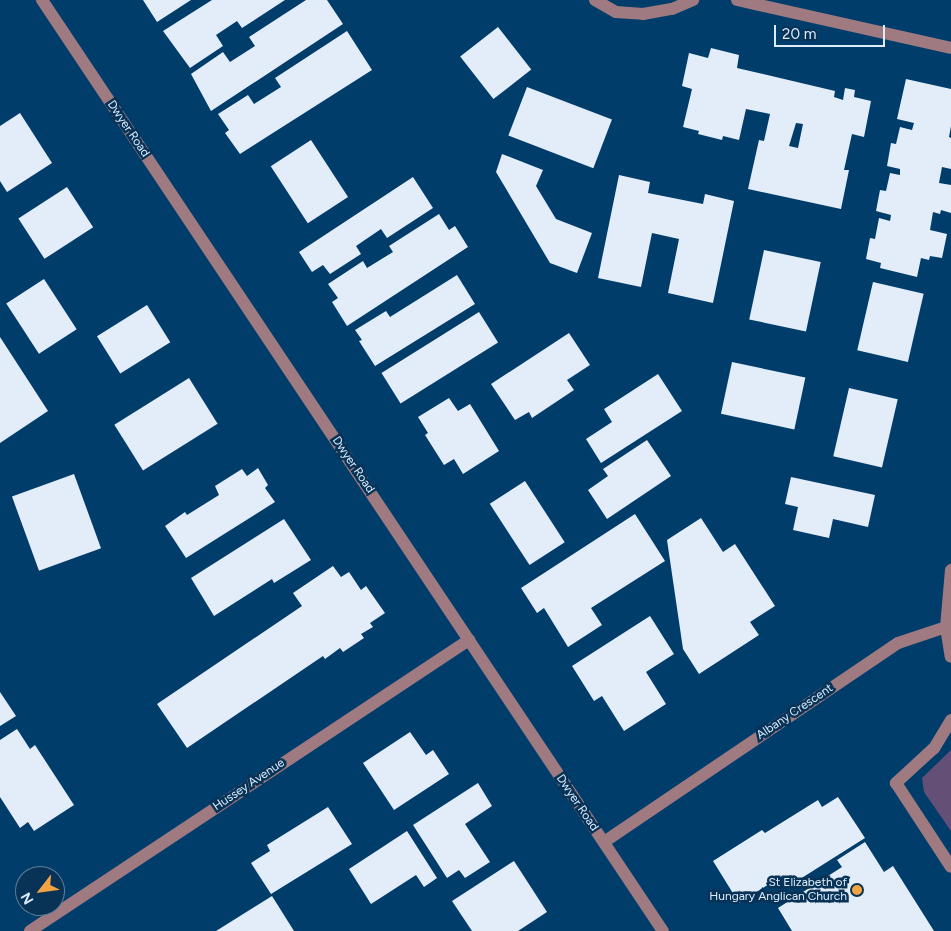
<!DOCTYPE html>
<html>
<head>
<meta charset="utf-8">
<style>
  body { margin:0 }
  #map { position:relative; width:951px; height:931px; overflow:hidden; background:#003d6b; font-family:Figtree,sans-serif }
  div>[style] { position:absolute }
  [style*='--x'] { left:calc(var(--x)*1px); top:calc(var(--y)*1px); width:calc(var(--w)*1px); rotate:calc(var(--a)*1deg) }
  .green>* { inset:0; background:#644f77 }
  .building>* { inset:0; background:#e2edf9; transform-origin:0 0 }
  .minor>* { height:12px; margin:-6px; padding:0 6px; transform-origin:6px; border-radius:6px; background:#9f7a80 }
  .dots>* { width:14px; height:14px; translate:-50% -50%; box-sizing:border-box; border:2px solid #083356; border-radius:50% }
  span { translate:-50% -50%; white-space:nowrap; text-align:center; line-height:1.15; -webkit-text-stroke:5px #083356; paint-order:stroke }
  .street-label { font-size:12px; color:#dbecfd }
  .poi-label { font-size:12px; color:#dbecfd }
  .right { translate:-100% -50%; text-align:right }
  .north { position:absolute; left:15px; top:866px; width:50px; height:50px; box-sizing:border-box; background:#083356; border:1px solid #5c7d99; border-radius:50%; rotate:240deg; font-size:14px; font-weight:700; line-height:20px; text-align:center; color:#dbecfd }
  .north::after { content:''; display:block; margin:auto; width:18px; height:22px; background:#f3a442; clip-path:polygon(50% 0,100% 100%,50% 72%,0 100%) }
  .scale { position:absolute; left:774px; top:25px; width:111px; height:22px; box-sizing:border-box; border:2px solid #dbecfd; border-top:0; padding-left:6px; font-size:15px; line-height:18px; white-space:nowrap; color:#dbecfd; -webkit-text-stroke:4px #083356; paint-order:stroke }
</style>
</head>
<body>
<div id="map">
  <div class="green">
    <i style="clip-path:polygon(951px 750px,951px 831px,924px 792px,922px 778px)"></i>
  </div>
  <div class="building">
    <i style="clip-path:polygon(143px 0,191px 0,157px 22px)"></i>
    <i style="clip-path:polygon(212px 0,285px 0,242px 28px,237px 21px,216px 35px,223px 46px,190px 68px,163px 31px)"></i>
    <i style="clip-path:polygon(306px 0,327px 0,343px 24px,211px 111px,191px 74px,223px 52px,230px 62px,255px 46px,249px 37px)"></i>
    <i style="left:498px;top:27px;width:54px;height:48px;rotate:52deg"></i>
    <i style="clip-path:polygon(347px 31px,372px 70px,240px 154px,225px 133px,229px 130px,218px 114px,248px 95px,254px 104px,281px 87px,275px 78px)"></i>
    <i style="clip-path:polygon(evenodd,711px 48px,739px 55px,737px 68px,835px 91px,834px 97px,843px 100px,845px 88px,855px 90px,854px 97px,871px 101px,864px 137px,852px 134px,844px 170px,849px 170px,841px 209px,748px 189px,759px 140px,764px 141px,770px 114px,746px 109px,739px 140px,723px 136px,722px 140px,698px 134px,699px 131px,683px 127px,692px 89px,682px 86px,689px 53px,708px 58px,711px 48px,796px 123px,803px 124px,798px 148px,789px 146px,796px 123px)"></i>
    <i style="clip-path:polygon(906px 79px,951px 89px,951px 126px,949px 137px,951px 138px,951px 169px,942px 167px,939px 183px,951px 185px,951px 213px,941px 210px,940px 214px,933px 212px,930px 230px,947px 234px,942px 258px,930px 256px,929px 260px,921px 258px,917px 277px,880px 268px,881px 263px,866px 259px,870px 238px,875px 239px,879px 218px,890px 221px,891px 215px,876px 211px,880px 190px,886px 191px,890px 173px,900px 175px,900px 169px,887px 166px,891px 143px,896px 144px,900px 127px,912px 130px,914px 123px,897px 119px)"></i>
    <i style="left:527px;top:87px;width:91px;height:52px;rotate:21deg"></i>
    <i style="clip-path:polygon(20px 113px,52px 163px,7px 192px,0 181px,0 126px)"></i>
    <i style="left:311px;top:140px;width:68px;height:48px;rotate:57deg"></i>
    <i style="clip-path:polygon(502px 154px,543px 170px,536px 186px,556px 219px,592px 233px,577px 273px,550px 263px,496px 172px)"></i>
    <i style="clip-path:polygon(619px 175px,650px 182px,648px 193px,703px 204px,705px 194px,734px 201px,713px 303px,668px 293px,679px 239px,652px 233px,641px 287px,598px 278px)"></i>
    <i style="clip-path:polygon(413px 177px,433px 208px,387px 238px,381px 229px,356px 246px,361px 254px,330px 274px,323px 265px,312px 272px,299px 252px)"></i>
    <i style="left:67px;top:187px;width:48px;height:58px;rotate:57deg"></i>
    <i style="clip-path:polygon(439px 214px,449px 230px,455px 226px,468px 247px,347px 326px,332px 302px,338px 298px,328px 284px,363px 261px,367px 268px,393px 252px,389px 246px)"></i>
    <i style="left:764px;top:250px;width:58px;height:71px;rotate:12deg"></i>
    <i style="clip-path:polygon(457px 275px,475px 304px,375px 366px,359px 341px,362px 340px,355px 330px,386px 311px,390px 317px)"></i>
    <i style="left:44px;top:279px;width:60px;height:45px;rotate:57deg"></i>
    <i style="left:873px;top:282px;width:52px;height:70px;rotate:13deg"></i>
    <i style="left:147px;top:305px;width:44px;height:59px;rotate:58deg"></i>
    <i style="left:479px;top:312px;width:36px;height:115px;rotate:58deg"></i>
    <i style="clip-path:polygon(569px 333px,590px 365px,567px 380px,574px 390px,532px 418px,529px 412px,515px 420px,491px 384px)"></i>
    <i style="clip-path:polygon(0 337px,48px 411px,0 443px)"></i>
    <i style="left:732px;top:362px;width:75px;height:53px;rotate:12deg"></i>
    <i style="clip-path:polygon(658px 374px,682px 411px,601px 463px,586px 439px,612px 422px,604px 409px)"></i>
    <i style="left:189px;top:378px;width:54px;height:88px;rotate:58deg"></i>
    <i style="left:849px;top:388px;width:50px;height:70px;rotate:13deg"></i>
    <i style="clip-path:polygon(449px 398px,458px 411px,470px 404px,499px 451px,463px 474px,454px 459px,444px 465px,425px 435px,428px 433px,418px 417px)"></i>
    <i style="clip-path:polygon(647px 440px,671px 476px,607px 519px,588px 490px,608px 476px,603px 469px)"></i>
    <i style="clip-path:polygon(258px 468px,268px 485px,265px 488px,275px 502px,186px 558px,165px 526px,185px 512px,187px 515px,219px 495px,215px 486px,242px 469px,247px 476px)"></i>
    <i style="left:74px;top:474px;width:79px;height:66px;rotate:70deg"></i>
    <i style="clip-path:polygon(791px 477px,875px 495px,868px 527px,833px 519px,829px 538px,793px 530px,798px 507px,785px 504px)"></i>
    <i style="left:525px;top:481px;width:73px;height:42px;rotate:57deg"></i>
    <i style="clip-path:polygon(635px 514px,665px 561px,591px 608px,602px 625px,568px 647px,544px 608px,537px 613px,521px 588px)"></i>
    <i style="clip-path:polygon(701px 518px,723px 552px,735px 544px,775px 606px,750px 622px,759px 635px,699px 674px,683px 649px,667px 540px)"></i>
    <i style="clip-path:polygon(284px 519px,311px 560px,274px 583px,272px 579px,214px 616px,191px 578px)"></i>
    <i style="clip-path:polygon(333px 566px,341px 577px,349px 572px,361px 590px,366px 586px,385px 613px,370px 623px,373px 627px,361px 634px,364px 638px,343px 652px,340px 648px,325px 659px,323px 656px,187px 748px,157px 704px,302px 606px,293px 593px)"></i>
    <i style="clip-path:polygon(650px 616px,674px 654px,646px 672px,666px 704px,624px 731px,602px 696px,594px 701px,572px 666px)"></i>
    <i style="clip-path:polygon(0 692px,16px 716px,0 726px)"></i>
    <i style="clip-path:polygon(17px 729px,30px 749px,35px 745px,74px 805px,34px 831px,28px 822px,20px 828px,0 797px,0 740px)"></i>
    <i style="clip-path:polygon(410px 732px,426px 755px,433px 750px,449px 774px,394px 810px,363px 763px)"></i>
    <i style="clip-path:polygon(478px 783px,492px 806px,465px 824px,490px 862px,465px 878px,459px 870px,447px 878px,413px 825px)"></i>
    <i style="clip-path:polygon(838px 797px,865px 838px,789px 886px,782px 876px,739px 903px,713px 861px,762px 830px,765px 833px,818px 800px,822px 807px)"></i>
    <i style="clip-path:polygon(328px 807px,352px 844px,271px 894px,251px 863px,270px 851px,267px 845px)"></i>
    <i style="clip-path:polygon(407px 831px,437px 878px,424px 887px,416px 875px,371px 904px,349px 869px)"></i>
    <i style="clip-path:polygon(865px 842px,884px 872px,893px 866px,934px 931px,792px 931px,778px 908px,842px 867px,837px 860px)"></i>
    <i style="clip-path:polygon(514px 861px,547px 912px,518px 931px,472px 931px,452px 901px)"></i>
    <i style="clip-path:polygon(272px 896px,294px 931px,216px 931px)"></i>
  </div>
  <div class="minor">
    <i style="--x:42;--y:0;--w:1119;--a:56.3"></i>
    <i style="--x:595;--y:0;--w:24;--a:30"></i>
    <i style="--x:616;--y:12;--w:27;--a:4"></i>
    <i style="--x:643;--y:14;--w:29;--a:-10"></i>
    <i style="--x:672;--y:9;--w:23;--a:-23"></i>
    <i style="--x:737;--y:0;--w:219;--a:12.6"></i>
    <i style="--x:951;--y:570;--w:57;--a:95"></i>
    <i style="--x:946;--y:627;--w:30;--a:81"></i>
    <i style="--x:951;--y:720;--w:33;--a:121"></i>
    <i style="--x:934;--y:748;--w:52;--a:137.4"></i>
    <i style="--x:896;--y:783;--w:100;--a:56.8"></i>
    <i style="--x:604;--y:842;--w:355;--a:-34.1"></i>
    <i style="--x:898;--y:643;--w:51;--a:-18.4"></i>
    <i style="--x:946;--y:627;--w:5;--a:0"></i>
    <i style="--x:30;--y:931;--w:527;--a:-33.54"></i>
  </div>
  <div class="dots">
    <i style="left:857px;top:890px;background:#f3a442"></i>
  </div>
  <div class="street-label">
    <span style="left:128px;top:129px;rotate:56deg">Dwyer Road</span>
    <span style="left:353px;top:465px;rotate:56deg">Dwyer Road</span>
    <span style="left:795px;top:712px;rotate:-34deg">Albany Crescent</span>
    <span style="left:249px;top:785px;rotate:-34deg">Hussey Avenue</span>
    <span style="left:577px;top:803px;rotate:56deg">Dwyer Road</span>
  </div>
  <div class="poi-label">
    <span class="right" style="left:847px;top:890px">St Elizabeth of<br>Hungary Anglican Church</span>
  </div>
  <div class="north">N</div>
  <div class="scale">20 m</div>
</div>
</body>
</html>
